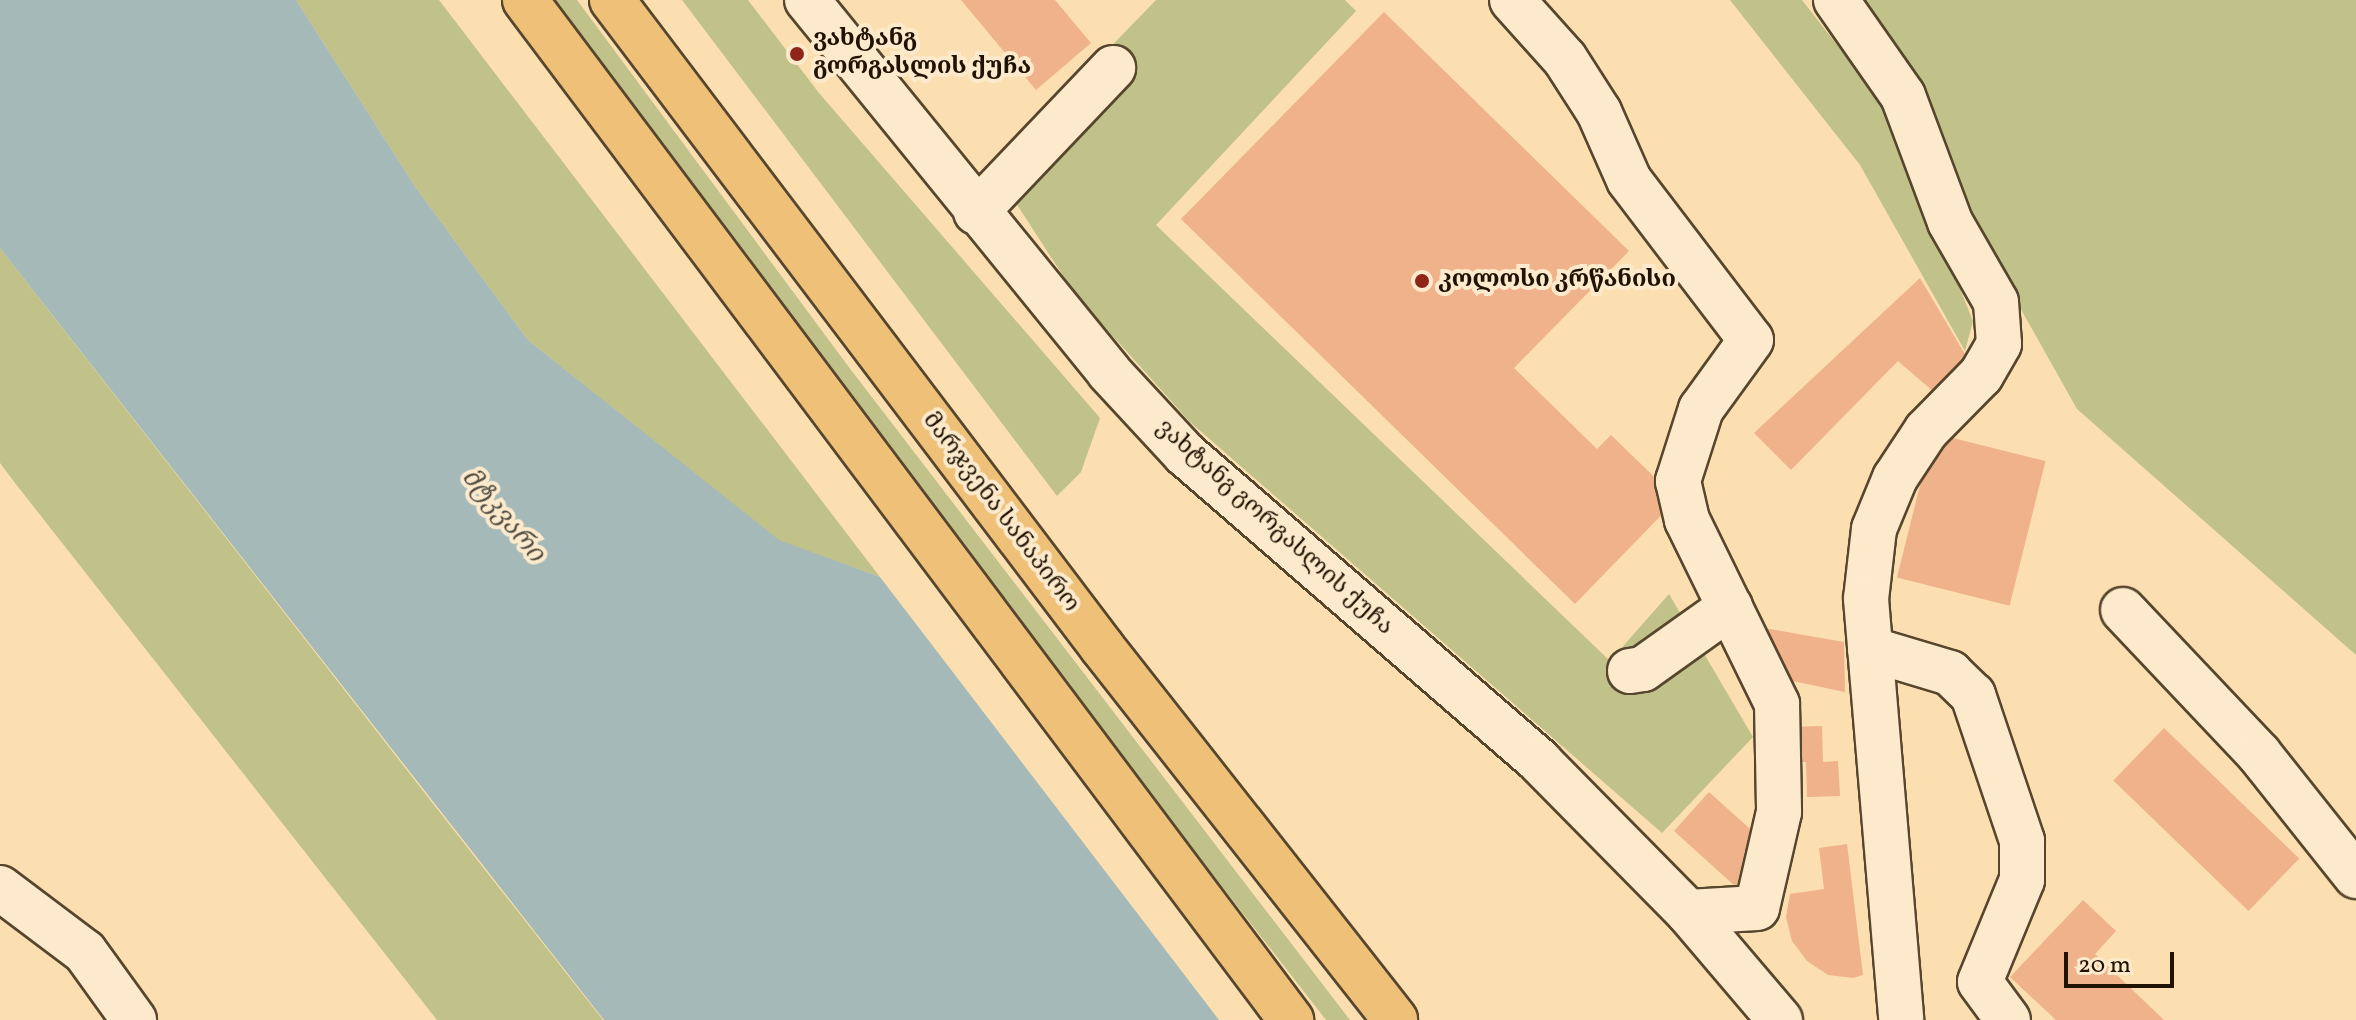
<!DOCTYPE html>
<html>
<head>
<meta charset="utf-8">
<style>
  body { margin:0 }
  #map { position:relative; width:2356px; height:1020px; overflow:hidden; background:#fcdfb0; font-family:Vollkorn,"Noto Serif Georgian",serif }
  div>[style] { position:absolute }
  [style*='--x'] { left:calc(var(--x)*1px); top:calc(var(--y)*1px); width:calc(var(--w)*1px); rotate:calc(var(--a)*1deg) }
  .green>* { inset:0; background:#c1c18a }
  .water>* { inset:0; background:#a5b9b8 }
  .building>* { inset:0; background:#efb28a; transform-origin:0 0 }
  .roads { filter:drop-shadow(2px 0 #57462e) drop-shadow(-2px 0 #57462e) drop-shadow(0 2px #57462e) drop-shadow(0 -2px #57462e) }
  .minor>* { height:44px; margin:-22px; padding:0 22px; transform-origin:22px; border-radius:22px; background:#fdeacc }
  .highway>* { height:44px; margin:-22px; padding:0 22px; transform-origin:22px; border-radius:22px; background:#eec078 }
  .dots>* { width:22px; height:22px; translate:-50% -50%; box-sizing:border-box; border:4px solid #fdeacc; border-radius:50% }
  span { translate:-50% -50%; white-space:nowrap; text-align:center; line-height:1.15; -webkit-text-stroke:8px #fdeacc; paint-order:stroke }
  .poi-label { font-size:24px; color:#201303; font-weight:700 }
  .left { translate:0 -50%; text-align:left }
  .street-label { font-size:24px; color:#201303 }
  .water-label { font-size:26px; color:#4f4d42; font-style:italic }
  .scale { position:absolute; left:2064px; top:952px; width:110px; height:36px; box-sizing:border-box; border:4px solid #201303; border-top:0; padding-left:10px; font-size:24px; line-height:28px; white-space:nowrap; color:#201303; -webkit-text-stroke:6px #fdeacc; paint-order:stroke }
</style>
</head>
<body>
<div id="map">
  <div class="green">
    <i style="clip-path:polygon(296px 0,439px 0,880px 577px,779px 541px,528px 340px,416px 188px)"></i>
    <i style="clip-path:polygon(552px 0,577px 0,848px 366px,1350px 1020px,1326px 1020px,830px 383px)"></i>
    <i style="clip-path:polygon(682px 0,748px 0,819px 93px,1100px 418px,1081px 472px,1057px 496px)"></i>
    <i style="clip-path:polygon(1156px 0,1345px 0,1356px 11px,1156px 225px,1610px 661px,1669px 594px,1753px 737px,1662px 833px,1190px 422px,1075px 294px,993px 168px)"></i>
    <i style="clip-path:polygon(1730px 0,1802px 0,1887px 109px,1973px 321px,1965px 351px,1860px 165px)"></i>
    <i style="clip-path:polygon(1847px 0,2356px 0,2356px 655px,2077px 409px)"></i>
    <i style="clip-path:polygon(0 248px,438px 810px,603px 1020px,437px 1020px,15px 483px,0 463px)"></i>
  </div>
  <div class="water">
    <i style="clip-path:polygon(0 0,296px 0,416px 188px,528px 340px,779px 540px,880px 577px,1219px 1020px,604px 1020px,0 248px)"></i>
  </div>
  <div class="building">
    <i style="clip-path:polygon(961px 0,1055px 0,1091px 43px,1036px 90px)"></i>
    <i style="clip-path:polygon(1384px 12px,1629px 251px,1514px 368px,1597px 449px,1611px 435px,1677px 499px,1575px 604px,1181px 219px)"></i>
    <i style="clip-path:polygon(1920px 278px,1966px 356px,1942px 399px,1898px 361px,1791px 470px,1754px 433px)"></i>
    <i style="left:1933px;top:433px;width:116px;height:149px;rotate:14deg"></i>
    <i style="clip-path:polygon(1752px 626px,1844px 642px,1845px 692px,1768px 676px)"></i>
    <i style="clip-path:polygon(1822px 726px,1823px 762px,1838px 761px,1840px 796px,1807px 797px,1806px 762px,1791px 762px,1790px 727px)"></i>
    <i style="left:2164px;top:728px;width:188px;height:73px;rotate:44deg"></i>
    <i style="clip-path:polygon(1709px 792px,1758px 836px,1744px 852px,1757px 864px,1736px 887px,1674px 831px)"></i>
    <i style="clip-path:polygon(1847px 844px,1863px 975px,1853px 978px,1828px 975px,1807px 961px,1792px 941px,1786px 917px,1790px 894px,1824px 889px,1819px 848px)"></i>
    <i style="clip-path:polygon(2083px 900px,2116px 931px,2095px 954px,2164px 1020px,2056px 1020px,2010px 977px)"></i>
  </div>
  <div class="roads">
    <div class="minor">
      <i style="--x:807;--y:0;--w:479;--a:50.9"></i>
      <i style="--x:1109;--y:372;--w:112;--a:47.2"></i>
      <i style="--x:1185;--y:454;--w:470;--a:40.9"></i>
      <i style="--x:1540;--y:762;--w:211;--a:45.4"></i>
      <i style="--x:1688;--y:912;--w:142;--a:49.6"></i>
      <i style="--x:1512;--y:0;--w:79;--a:48.1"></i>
      <i style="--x:1565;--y:59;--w:63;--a:57.3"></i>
      <i style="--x:1599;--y:112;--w:74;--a:66.2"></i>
      <i style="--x:1629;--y:180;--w:201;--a:52.7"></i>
      <i style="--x:1751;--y:340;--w:85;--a:125.9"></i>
      <i style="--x:1701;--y:409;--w:76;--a:107.7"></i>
      <i style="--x:1678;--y:481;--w:40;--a:77"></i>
      <i style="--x:1687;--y:520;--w:205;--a:63.9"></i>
      <i style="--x:1777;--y:704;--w:108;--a:88.9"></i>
      <i style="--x:1779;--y:812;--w:98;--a:102.9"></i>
      <i style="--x:1757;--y:908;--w:69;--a:176.7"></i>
      <i style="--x:1836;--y:0;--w:117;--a:55.1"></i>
      <i style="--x:1903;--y:96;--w:134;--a:69.5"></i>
      <i style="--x:1950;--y:222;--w:92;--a:60.1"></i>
      <i style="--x:1996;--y:302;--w:42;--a:85.9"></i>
      <i style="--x:1999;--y:344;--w:36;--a:120"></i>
      <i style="--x:1981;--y:375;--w:78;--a:134.5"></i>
      <i style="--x:1926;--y:431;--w:56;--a:123.4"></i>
      <i style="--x:1895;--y:478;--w:55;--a:112.4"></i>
      <i style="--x:1874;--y:529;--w:70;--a:96.5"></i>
      <i style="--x:1866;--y:599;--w:422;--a:85.2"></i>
      <i style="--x:976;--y:212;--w:199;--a:-46.4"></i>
      <i style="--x:2123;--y:610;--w:198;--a:46.6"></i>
      <i style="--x:2259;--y:754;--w:156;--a:51.5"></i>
      <i style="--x:1870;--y:649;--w:84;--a:16.7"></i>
      <i style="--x:1950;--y:673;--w:32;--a:44"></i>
      <i style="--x:1973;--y:695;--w:154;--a:71.4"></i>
      <i style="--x:2022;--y:841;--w:39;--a:90"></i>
      <i style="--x:2022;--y:880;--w:110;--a:112.4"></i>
      <i style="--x:1980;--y:982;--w:47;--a:53.6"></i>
      <i style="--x:1630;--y:671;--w:13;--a:-9"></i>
      <i style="--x:1643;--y:669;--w:107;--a:-35.5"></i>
      <i style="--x:0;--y:888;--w:106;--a:37"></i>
      <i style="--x:85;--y:952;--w:84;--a:54.2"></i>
    </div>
    <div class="highway">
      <i style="--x:525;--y:0;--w:1276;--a:53.09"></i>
      <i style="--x:612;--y:0;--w:812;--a:52.86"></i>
      <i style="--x:1102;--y:647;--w:474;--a:51.8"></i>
    </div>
  </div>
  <div class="dots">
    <i style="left:797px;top:54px;background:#8f2418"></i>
    <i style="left:1422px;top:281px;background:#8f2418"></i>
  </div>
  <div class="poi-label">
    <span class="left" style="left:813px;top:54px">ვახტანგ<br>გორგასლის ქუჩა</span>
    <span class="left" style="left:1438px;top:281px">კოლოსი კრწანისი</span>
  </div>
  <div class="street-label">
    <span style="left:1000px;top:513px;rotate:53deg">მარჯვენა სანაპირო</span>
    <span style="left:1274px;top:528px;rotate:42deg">ვახტანგ გორგასლის ქუჩა</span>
  </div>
  <div class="water-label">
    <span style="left:502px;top:516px;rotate:50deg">მტკვარი</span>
  </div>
  <div class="scale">20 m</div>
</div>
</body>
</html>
